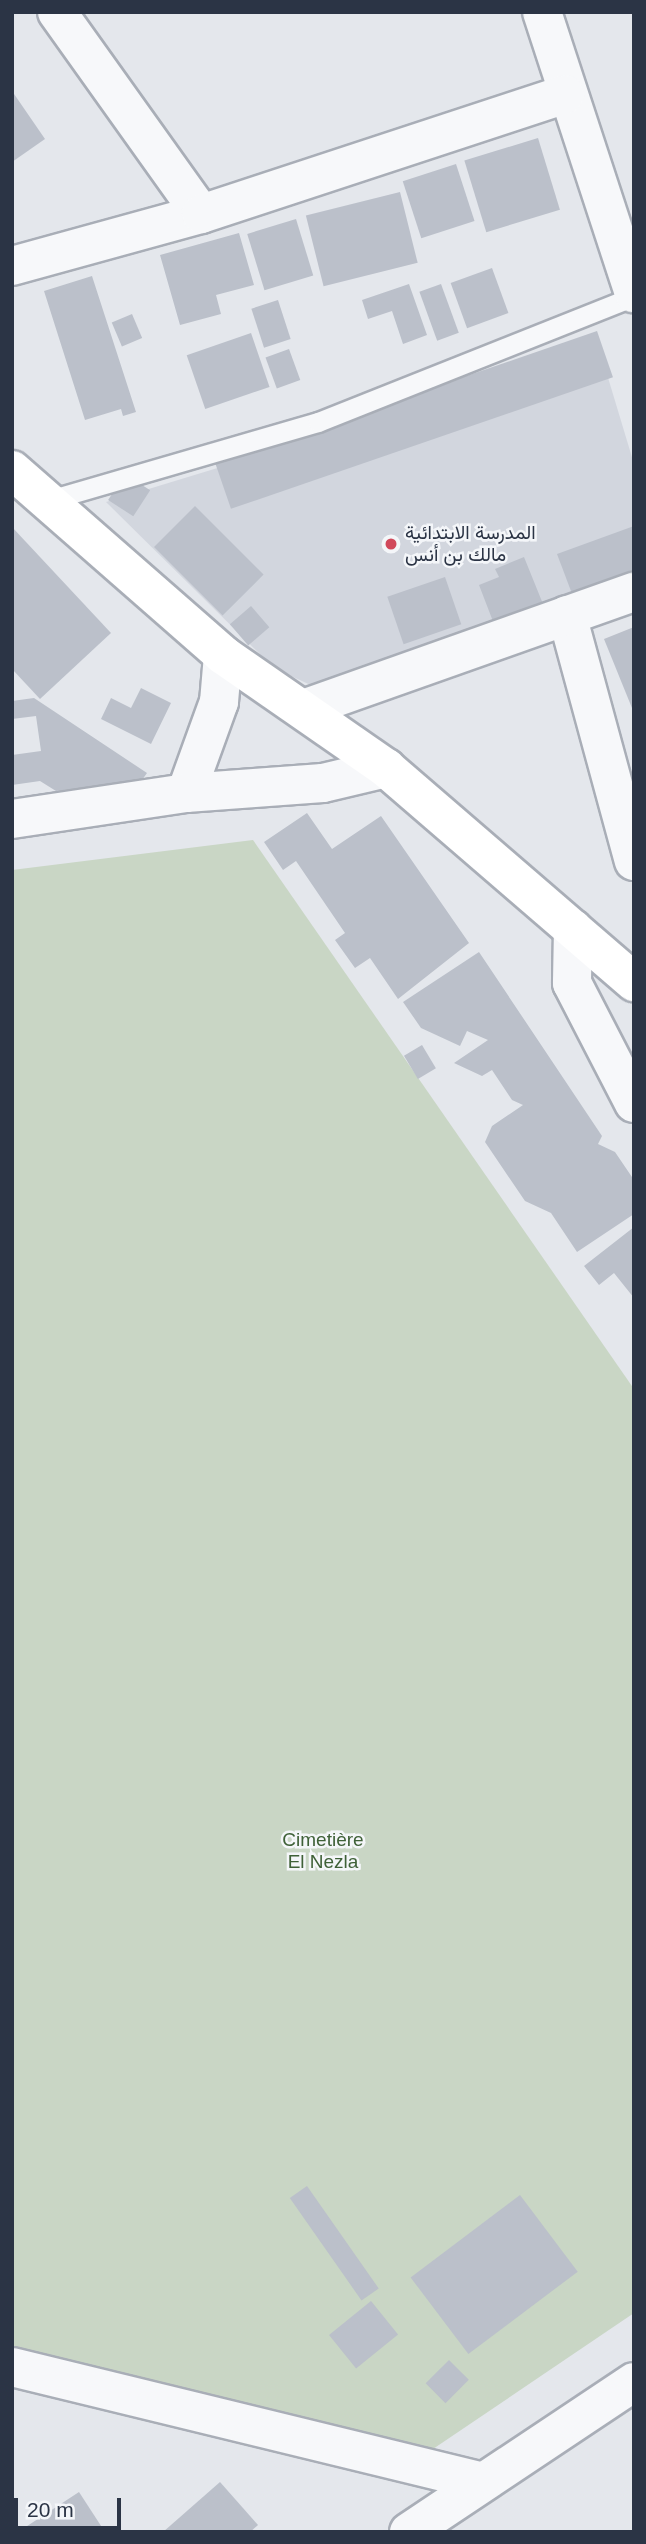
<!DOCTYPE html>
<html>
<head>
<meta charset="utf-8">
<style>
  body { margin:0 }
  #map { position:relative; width:646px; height:2544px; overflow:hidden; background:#e4e7ec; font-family:Helvetica,Vazirmatn,sans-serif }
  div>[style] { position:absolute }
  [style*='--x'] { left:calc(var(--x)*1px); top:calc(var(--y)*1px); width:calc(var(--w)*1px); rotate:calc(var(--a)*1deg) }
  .built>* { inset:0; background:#d2d6de }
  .green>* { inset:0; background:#c9d6c5 }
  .building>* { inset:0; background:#bbc0ca; transform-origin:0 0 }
  .roads { filter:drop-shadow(2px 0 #a9aeb7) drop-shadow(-2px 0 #a9aeb7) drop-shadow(0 2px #a9aeb7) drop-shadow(0 -2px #a9aeb7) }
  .service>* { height:19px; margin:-9.5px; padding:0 9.5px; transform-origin:9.5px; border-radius:9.5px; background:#f7f8fa }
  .minor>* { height:38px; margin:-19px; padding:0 19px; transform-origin:19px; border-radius:19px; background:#f7f8fa }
  .tertiary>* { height:38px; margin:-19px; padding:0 19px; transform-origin:19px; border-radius:19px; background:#f7f8fa }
  .secondary>* { height:38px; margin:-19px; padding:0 19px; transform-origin:19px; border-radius:19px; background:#fff }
  .dots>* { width:19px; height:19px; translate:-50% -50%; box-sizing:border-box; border:4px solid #f4f6f9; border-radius:50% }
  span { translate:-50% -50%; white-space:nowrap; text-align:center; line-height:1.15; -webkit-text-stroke:5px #f4f6f9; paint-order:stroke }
  .poi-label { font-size:19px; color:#2b3445 }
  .left { translate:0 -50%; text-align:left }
  .park-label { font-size:19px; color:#3f6138 }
  .frame { position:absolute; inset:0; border:14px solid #2b3445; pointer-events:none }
  .scale { position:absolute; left:14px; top:2498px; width:107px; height:32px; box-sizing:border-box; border:4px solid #2b3445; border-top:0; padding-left:9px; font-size:21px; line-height:24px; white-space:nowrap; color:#2b3445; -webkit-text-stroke:5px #f4f6f9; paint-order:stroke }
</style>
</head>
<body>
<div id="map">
  <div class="built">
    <i style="clip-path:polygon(600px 351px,634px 464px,634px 586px,317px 688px,274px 668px,106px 502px)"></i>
  </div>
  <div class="green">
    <i style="clip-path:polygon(253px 840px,634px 1389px,634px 2313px,430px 2451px,12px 2350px,12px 870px)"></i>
  </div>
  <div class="building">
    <i style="clip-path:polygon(12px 91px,45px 139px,12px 162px)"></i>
    <i style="left:538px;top:138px;width:75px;height:77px;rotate:73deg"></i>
    <i style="left:456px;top:164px;width:60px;height:56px;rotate:72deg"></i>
    <i style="left:400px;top:192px;width:73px;height:97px;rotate:76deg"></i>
    <i style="left:296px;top:219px;width:59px;height:51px;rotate:73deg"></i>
    <i style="clip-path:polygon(239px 233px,254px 285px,216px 295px,221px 314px,180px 325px,160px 255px)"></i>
    <i style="left:492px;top:268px;width:48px;height:44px;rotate:70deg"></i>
    <i style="clip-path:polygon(92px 276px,136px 412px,123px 416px,121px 409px,85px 420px,44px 291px)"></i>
    <i style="clip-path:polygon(409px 284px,427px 335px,403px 344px,392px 311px,368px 319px,362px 300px)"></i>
    <i style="left:441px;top:284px;width:52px;height:23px;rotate:70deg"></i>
    <i style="left:278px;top:300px;width:41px;height:28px;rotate:72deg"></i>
    <i style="left:132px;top:314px;width:26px;height:22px;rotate:67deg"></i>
    <i style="left:597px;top:331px;width:49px;height:404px;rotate:71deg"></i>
    <i style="left:251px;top:333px;width:57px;height:68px;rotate:71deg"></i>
    <i style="left:289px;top:349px;width:33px;height:25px;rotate:70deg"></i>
    <i style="left:125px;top:474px;width:30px;height:31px;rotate:33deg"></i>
    <i style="left:195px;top:506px;width:97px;height:58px;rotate:45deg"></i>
    <i style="clip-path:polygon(634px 526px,634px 577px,574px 599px,557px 554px)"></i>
    <i style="clip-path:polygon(12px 527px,111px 633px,40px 699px,12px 669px)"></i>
    <i style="clip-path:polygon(524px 557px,543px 604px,494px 624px,479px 585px,499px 577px,495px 569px)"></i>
    <i style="left:445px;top:577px;width:50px;height:61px;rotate:71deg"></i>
    <i style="left:251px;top:606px;width:28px;height:28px;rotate:49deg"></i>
    <i style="clip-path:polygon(634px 627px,634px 713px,604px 639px)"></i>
    <i style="clip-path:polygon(141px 688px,171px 703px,151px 744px,101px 719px,111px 698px,131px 708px)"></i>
    <i style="clip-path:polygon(34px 698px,147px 773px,142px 780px,56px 791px,40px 781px,12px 785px,12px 755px,41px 751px,36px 716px,12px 719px,12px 701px)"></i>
    <i style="clip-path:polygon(307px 813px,332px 849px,381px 816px,469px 943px,398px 999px,370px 958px,355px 968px,335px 940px,345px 933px,296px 861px,283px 870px,264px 842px)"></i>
    <i style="clip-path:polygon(479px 952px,602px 1136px,598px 1144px,615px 1152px,634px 1180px,634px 1214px,577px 1252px,551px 1213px,525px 1201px,485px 1142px,492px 1126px,523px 1105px,512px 1100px,492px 1070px,482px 1076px,454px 1063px,488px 1040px,467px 1031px,460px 1046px,421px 1028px,403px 1002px)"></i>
    <i style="left:422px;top:1045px;width:27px;height:21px;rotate:59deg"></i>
    <i style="clip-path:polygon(634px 1227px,634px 1298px,614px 1273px,599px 1285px,584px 1266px)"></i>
    <i style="left:307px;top:2186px;width:125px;height:21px;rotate:55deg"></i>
    <i style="left:520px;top:2195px;width:96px;height:137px;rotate:53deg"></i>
    <i style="left:371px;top:2301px;width:43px;height:54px;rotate:51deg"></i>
    <i style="left:449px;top:2360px;width:28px;height:33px;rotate:45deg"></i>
    <i style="clip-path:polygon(220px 2482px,258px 2525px,250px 2532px,163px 2532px)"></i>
    <i style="clip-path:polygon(79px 2492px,105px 2532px,18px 2532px)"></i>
  </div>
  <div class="roads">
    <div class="service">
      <i style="--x:46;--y:501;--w:283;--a:-16.2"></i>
      <i style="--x:318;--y:422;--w:340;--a:-21.7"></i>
    </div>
    <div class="minor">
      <i style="--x:57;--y:12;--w:248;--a:54.5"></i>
      <i style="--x:542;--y:12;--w:296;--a:71.9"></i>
      <i style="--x:12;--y:266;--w:196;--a:-15.4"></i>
      <i style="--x:201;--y:214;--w:383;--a:-18.2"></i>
      <i style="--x:567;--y:615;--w:255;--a:74.8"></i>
      <i style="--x:303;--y:709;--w:351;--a:-19.5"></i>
      <i style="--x:186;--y:793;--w:97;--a:-70.1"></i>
      <i style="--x:219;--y:702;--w:47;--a:-85.1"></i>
      <i style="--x:12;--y:819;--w:176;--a:-8.5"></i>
      <i style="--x:186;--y:793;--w:137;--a:-4.2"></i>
      <i style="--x:323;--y:783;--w:65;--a:-13.4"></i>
      <i style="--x:573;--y:929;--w:54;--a:91.1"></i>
      <i style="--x:572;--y:983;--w:135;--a:62.7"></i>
      <i style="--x:12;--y:2367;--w:485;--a:13.7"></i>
    </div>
    <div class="tertiary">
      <i style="--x:409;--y:2532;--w:270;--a:-33.7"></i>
    </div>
    <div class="secondary">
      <i style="--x:12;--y:470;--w:281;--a:41.2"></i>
      <i style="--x:223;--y:655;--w:198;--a:34.7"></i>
      <i style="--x:386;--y:768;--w:328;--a:40.8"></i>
    </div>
  </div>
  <div class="dots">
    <i style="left:391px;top:544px;background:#d1495b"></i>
  </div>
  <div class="poi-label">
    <span class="left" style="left:405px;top:544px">المدرسة الابتدائية<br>مالك بن أنس</span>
  </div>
  <div class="park-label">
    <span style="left:323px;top:1851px">Cimetière<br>El Nezla</span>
  </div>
  <div class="frame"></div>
  <div class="scale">20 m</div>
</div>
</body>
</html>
